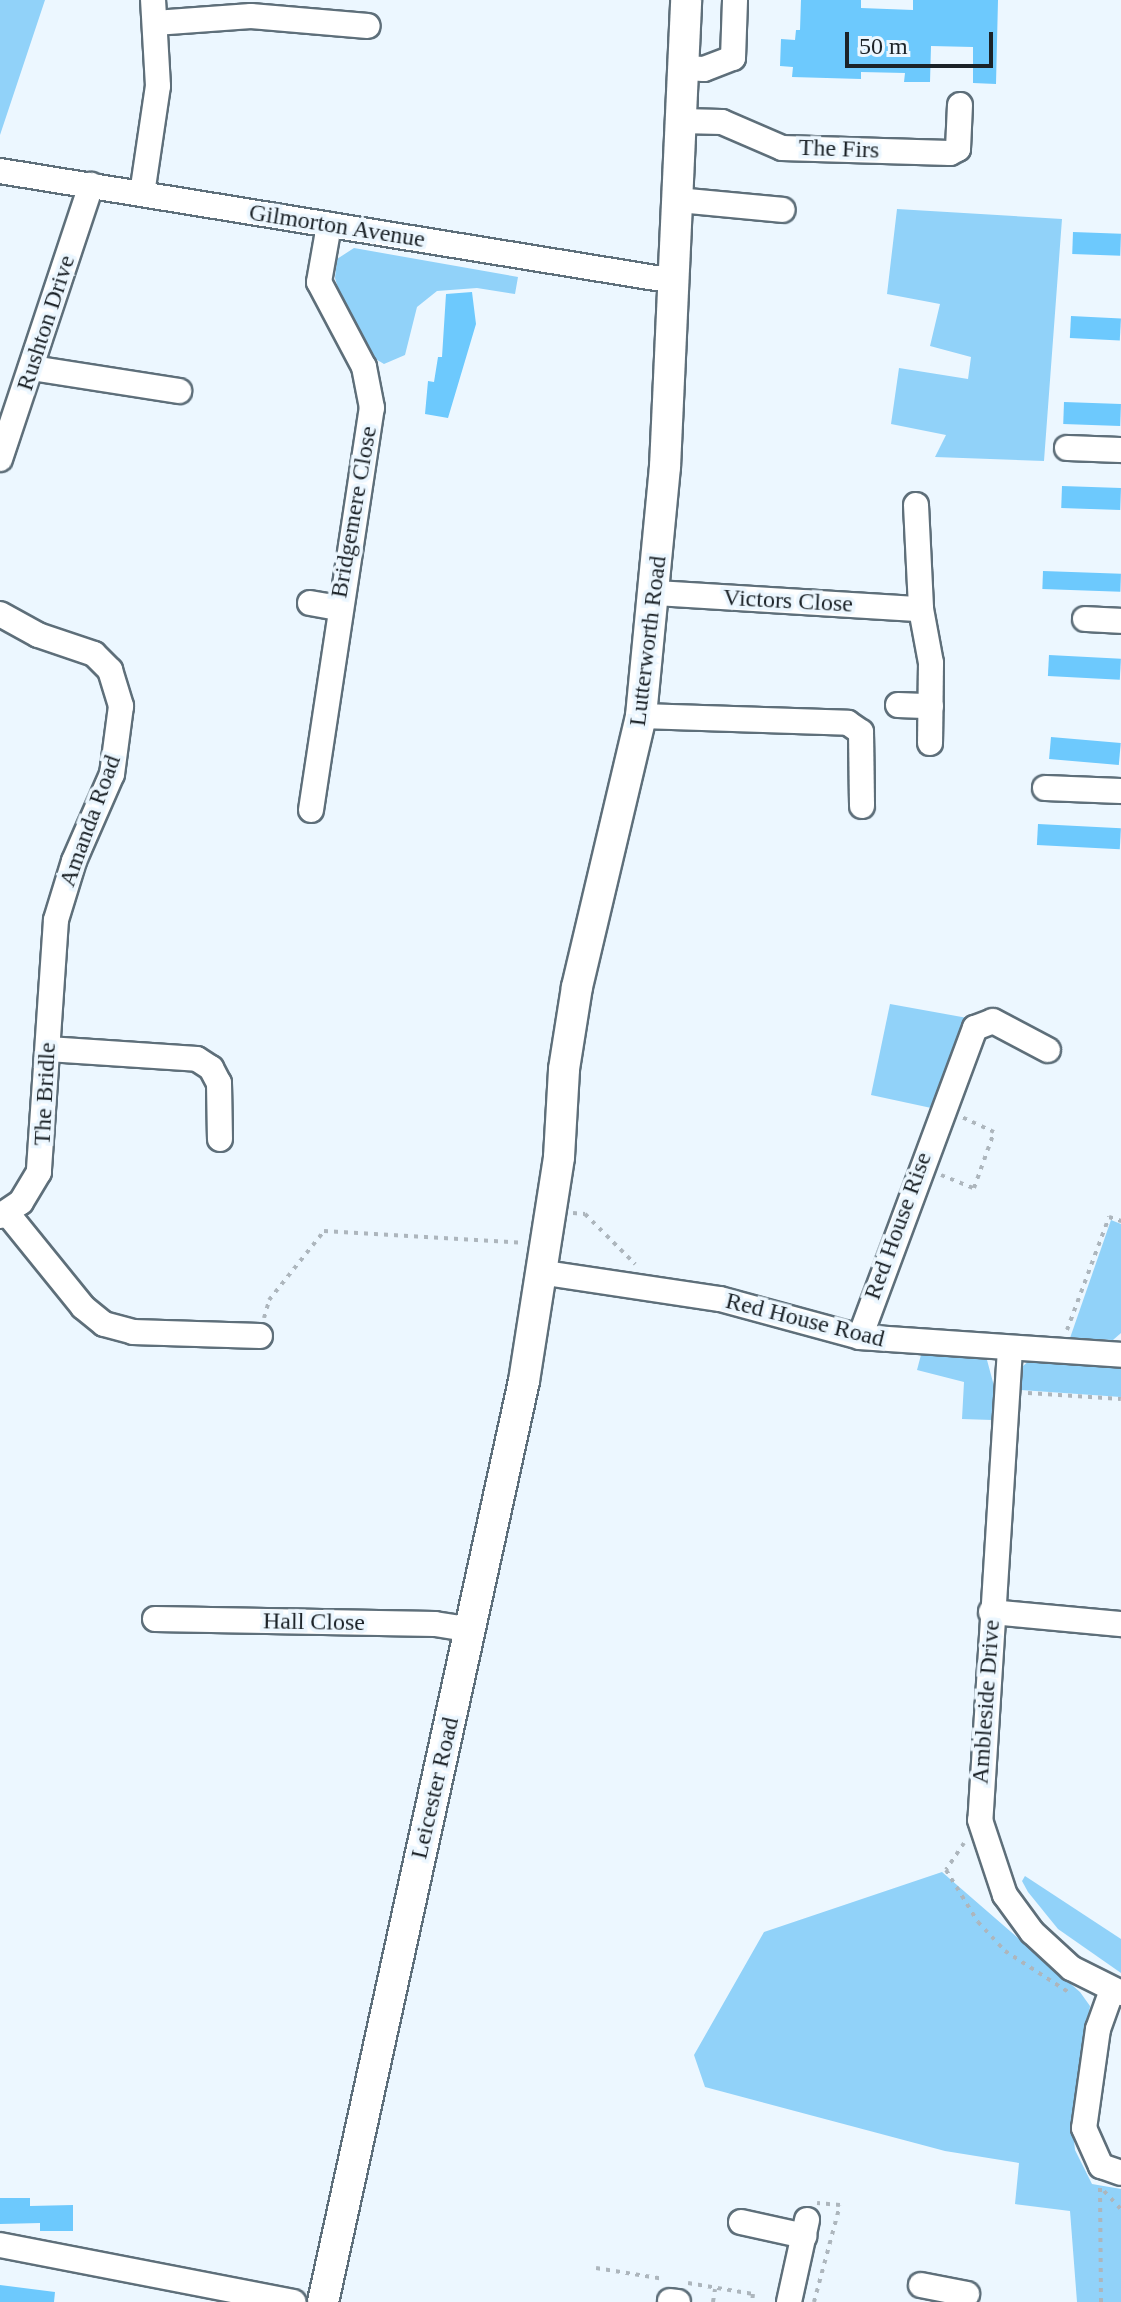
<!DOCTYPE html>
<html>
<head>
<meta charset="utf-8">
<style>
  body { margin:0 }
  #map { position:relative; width:1121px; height:2302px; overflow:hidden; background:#ecf7ff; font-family:"Times New Roman",serif }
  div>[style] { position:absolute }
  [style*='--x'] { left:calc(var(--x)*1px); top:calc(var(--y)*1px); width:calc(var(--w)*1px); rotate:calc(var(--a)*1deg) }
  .green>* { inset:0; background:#91d2f9 }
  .building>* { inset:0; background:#6dc9fd; transform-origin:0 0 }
  .path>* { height:4px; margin-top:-2px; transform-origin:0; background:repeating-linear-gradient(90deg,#adb6bd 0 4px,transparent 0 10px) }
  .roads { filter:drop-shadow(2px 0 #5e6f7a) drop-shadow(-2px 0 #5e6f7a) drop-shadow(0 2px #5e6f7a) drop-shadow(0 -2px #5e6f7a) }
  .minor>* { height:24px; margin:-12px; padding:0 12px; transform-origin:12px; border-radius:12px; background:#fff }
  .major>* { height:30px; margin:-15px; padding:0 15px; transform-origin:15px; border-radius:15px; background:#fff }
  span { translate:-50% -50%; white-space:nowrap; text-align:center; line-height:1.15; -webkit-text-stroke:7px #ecf7ff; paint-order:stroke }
  .street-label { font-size:24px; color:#1b2227 }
  .scale { position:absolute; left:845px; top:32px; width:148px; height:36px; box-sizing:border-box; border:4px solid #1b2227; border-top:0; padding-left:10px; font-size:24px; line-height:28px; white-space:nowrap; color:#1b2227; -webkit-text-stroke:6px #ecf7ff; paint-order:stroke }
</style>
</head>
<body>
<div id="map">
  <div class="green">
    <i style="clip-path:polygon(0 0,45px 0,0 135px)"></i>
    <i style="clip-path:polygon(897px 209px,1062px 219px,1044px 461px,935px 457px,946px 435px,891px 424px,899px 368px,968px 379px,971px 357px,930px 346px,940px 304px,887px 294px)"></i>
    <i style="clip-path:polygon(354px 248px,518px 277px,515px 294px,477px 288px,437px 291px,417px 307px,405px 355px,384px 364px,374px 358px,343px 305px,335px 278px,337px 259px)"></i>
    <i style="clip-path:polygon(890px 1004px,973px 1019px,936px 1109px,871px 1095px)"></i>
    <i style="clip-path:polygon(1111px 1220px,1121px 1224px,1121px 1333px,1113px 1340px,1070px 1338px)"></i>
    <i style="clip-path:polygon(922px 1351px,987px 1360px,994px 1386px,992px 1420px,962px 1419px,964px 1382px,917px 1370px)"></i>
    <i style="clip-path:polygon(1030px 1360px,1121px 1362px,1121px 1397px,1021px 1390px,1023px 1366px)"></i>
    <i style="clip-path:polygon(942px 1872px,1080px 1992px,1090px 2006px,1073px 2131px,1075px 2150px,1092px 2184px,1121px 2189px,1121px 2302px,1077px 2302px,1070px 2211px,1015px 2204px,1019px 2163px,945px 2151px,705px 2087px,694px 2055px,764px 1932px)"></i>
    <i style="clip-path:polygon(1025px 1876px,1121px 1939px,1121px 1973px,1058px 1929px,1028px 1892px,1022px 1881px)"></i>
  </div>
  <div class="building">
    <i style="clip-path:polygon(801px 0,861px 0,861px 8px,913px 10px,913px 0,998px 0,996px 84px,973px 83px,973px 47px,931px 46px,930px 82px,904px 82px,905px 73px,861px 72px,861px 79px,792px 77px,793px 67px,780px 66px,781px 39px,795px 40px,796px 30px,800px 30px)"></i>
    <i style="left:1073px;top:232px;width:48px;height:22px;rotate:2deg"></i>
    <i style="clip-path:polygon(472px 292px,476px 324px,448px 418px,425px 414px,428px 381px,434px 382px,438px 357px,442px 357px,446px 294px)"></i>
    <i style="left:1071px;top:316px;width:50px;height:22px;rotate:3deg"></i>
    <i style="left:1064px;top:402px;width:57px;height:22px;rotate:2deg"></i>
    <i style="left:1062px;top:486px;width:59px;height:22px;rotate:2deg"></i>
    <i style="left:1043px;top:571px;width:78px;height:18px;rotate:2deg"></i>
    <i style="left:1049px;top:655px;width:72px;height:21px;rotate:3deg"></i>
    <i style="left:1051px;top:737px;width:70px;height:22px;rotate:5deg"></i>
    <i style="left:1038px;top:824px;width:83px;height:21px;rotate:3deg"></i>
    <i style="clip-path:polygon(0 2198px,30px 2198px,30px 2206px,73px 2205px,73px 2231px,40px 2231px,40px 2223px,0 2224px)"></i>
    <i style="clip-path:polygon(0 2285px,55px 2292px,54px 2302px,0 2302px)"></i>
  </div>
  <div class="path">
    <i style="--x:941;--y:1175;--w:35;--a:22"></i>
    <i style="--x:974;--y:1188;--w:59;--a:-70.3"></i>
    <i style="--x:994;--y:1132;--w:35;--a:-155"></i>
    <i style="--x:573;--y:1213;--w:12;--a:5"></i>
    <i style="--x:585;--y:1214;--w:71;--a:45"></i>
    <i style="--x:264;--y:1318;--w:19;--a:-74"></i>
    <i style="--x:269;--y:1300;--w:88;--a:-51.4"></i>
    <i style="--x:324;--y:1231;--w:200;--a:3.4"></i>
    <i style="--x:1067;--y:1330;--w:121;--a:-69.6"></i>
    <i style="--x:1109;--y:1217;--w:13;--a:18"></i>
    <i style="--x:1028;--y:1393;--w:93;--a:3.7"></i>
    <i style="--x:964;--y:1843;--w:32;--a:124"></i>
    <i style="--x:946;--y:1870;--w:61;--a:58.4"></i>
    <i style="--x:978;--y:1922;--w:40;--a:47"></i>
    <i style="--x:1005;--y:1951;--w:77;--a:32.9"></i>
    <i style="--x:1100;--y:2188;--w:114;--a:89.5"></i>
    <i style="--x:1104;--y:2191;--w:25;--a:47"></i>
    <i style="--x:596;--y:2268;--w:69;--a:9.2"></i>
    <i style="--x:688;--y:2283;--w:66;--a:9.6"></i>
    <i style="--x:753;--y:2294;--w:8;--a:97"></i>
    <i style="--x:713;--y:2302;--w:13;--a:-81"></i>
    <i style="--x:814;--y:2302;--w:100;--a:-75"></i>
    <i style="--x:840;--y:2205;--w:23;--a:-175"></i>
  </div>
  <div class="roads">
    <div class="minor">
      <i style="--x:155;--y:23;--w:96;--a:-4.2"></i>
      <i style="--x:251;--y:16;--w:117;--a:4.9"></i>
      <i style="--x:683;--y:68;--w:21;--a:3"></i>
      <i style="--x:704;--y:69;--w:31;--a:-21"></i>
      <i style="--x:733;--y:58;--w:58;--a:-88"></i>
      <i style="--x:681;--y:121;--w:41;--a:1.4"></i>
      <i style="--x:722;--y:122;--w:65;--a:23.4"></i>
      <i style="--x:782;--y:148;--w:168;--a:1.7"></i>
      <i style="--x:950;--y:153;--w:9;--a:-27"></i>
      <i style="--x:958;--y:149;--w:44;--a:-87.4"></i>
      <i style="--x:0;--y:171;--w:683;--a:9.27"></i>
      <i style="--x:142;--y:194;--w:109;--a:-81.6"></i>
      <i style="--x:158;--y:86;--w:86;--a:-93.3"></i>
      <i style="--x:678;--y:200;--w:105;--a:5.4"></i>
      <i style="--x:32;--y:368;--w:149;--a:8.9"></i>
      <i style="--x:1067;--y:448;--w:54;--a:2.1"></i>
      <i style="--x:0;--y:459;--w:289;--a:-71.6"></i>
      <i style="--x:916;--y:505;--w:104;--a:87.2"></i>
      <i style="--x:921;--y:609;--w:55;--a:79.5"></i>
      <i style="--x:931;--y:663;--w:80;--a:90.7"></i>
      <i style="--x:656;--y:593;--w:265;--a:3.5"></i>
      <i style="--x:310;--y:603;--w:28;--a:10"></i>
      <i style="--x:0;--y:614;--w:43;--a:28.9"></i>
      <i style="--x:38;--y:635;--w:59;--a:18.7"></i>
      <i style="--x:94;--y:654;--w:23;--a:45"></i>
      <i style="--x:110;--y:670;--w:38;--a:73"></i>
      <i style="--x:121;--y:706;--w:69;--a:97.5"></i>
      <i style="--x:112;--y:774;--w:95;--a:113.6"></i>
      <i style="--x:74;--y:861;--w:62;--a:107"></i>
      <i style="--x:56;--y:920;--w:253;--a:93.9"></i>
      <i style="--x:39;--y:1172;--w:35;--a:121"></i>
      <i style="--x:21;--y:1202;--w:25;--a:146"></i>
      <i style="--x:1085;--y:619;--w:36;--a:3"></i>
      <i style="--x:898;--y:705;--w:33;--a:2"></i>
      <i style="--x:641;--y:716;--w:207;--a:1.9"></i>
      <i style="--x:848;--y:723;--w:16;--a:35"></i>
      <i style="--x:861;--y:732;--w:74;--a:89.2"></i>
      <i style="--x:1045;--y:788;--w:76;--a:2.3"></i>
      <i style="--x:311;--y:810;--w:407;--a:-81.4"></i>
      <i style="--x:372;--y:408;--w:42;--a:-101"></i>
      <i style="--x:364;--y:367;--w:96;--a:-117.9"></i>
      <i style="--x:319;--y:282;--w:58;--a:-80"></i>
      <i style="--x:48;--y:1049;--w:149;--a:3.8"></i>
      <i style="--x:197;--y:1059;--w:17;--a:33"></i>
      <i style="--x:211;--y:1068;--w:17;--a:62"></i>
      <i style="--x:219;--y:1083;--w:56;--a:89"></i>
      <i style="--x:7;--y:1213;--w:121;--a:51"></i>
      <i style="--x:83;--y:1307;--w:27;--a:39"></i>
      <i style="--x:104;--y:1324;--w:30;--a:15"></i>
      <i style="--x:133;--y:1332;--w:127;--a:1.8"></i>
      <i style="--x:539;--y:1272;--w:183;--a:8.5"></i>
      <i style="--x:720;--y:1299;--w:145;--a:15.2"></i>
      <i style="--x:860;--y:1337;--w:262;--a:3.9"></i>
      <i style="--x:860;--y:1337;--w:330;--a:-69.6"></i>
      <i style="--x:975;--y:1028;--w:19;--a:-21"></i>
      <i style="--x:993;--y:1021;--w:62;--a:27.8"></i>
      <i style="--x:1010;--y:1349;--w:472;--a:93.6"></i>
      <i style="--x:980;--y:1820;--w:79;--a:71.6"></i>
      <i style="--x:1005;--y:1895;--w:46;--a:53.9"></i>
      <i style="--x:1032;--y:1932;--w:53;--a:42.7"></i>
      <i style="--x:1071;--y:1968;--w:56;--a:26.6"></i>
      <i style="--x:991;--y:1612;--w:131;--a:5.3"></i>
      <i style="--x:155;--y:1619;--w:280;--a:1"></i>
      <i style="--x:435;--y:1624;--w:36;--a:9"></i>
      <i style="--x:1112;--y:1990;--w:41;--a:109.7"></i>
      <i style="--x:1098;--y:2029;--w:100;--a:98"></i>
      <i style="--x:1084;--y:2128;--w:42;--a:65.9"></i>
      <i style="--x:1101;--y:2166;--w:21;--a:19"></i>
      <i style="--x:741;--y:2222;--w:65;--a:12.5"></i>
      <i style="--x:0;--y:2245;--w:299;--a:11"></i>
      <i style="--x:921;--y:2285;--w:47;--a:11.1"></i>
      <i style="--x:670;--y:2301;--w:8;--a:7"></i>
      <i style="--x:789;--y:2302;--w:84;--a:-77.6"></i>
    </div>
    <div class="major">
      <i style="--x:323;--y:2302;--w:943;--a:-77.69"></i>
      <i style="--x:524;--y:1381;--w:227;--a:-81.1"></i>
      <i style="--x:559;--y:1157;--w:88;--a:-86.7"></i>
      <i style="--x:564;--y:1069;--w:83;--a:-81"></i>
      <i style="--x:577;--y:987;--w:278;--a:-76.7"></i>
      <i style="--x:641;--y:716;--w:250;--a:-84.5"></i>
      <i style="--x:665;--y:467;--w:467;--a:-87.4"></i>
    </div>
  </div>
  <div class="street-label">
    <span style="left:839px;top:149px;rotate:2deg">The Firs</span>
    <span style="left:337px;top:226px;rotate:9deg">Gilmorton Avenue</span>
    <span style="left:46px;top:323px;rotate:-72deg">Rushton Drive</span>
    <span style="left:354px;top:512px;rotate:-80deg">Bridgemere Close</span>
    <span style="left:788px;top:601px;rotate:3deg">Victors Close</span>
    <span style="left:648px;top:641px;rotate:-83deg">Lutterworth Road</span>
    <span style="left:90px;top:821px;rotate:-70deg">Amanda Road</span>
    <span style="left:45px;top:1094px;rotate:-87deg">The Bridle</span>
    <span style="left:898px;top:1226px;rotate:-70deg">Red House Rise</span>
    <span style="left:805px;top:1320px;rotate:14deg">Red House Road</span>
    <span style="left:314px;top:1622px;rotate:1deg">Hall Close</span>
    <span style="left:986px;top:1702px;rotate:-86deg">Ambleside Drive</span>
    <span style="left:435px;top:1788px;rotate:-77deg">Leicester Road</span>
  </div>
  <div class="scale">50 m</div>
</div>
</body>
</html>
